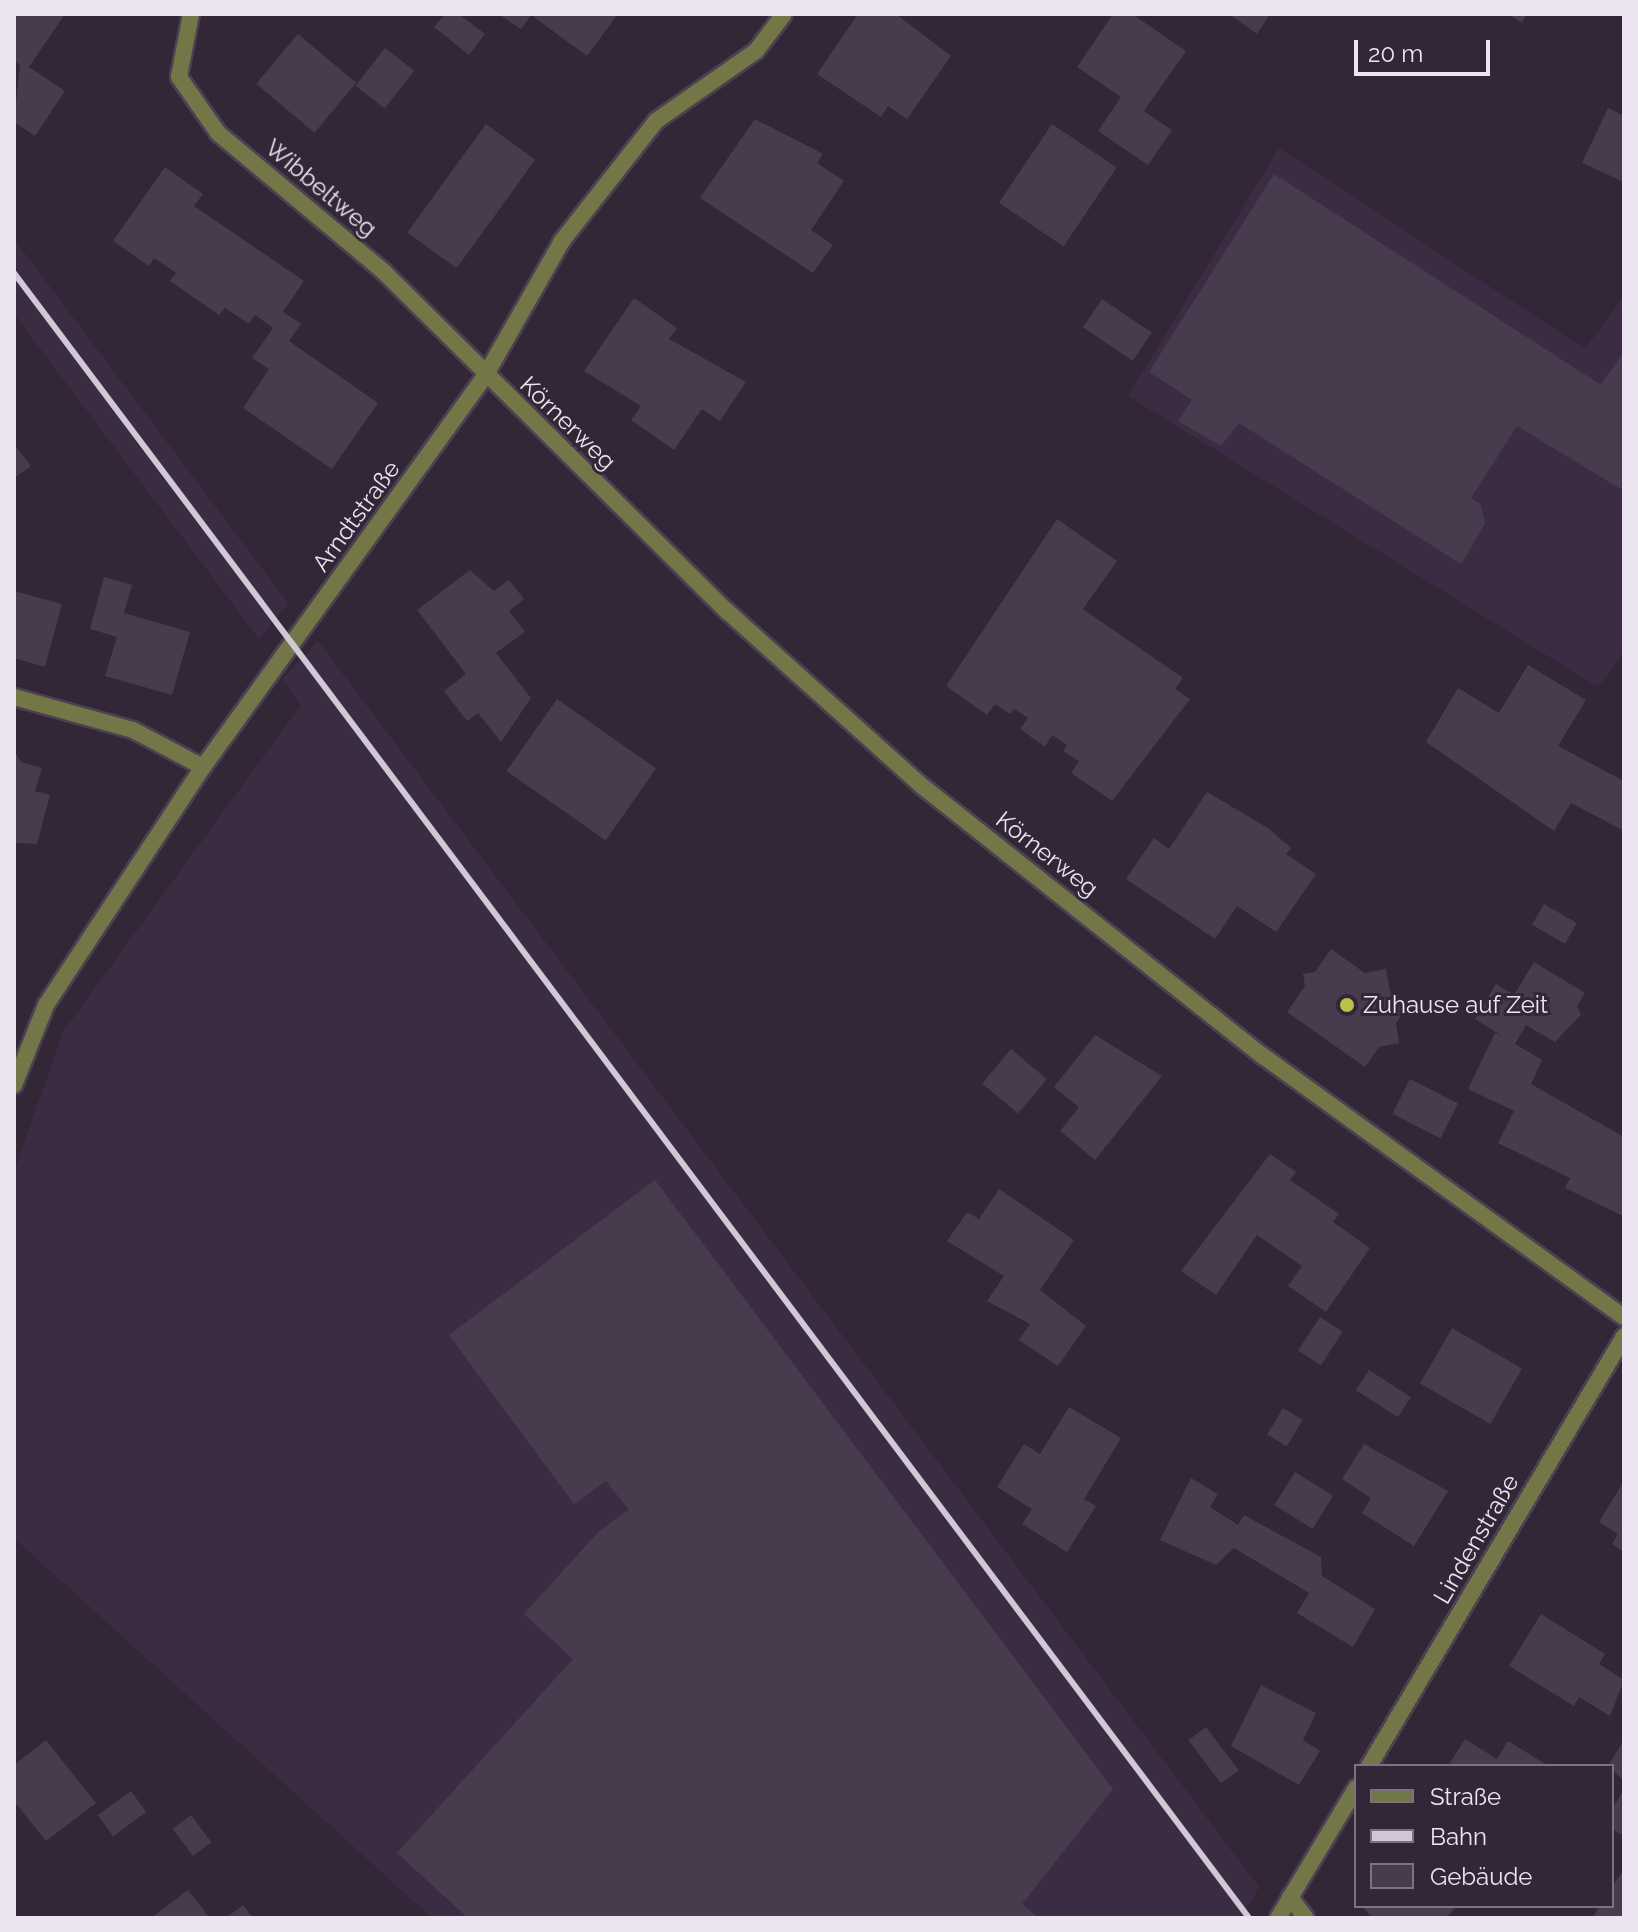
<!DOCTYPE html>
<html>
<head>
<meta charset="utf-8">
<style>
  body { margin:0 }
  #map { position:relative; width:1638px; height:1932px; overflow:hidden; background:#322637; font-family:Raleway,sans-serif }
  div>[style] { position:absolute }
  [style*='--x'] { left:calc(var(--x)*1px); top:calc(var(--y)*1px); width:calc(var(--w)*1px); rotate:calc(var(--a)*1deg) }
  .built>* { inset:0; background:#3b2c43 }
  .building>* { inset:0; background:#473b4d; transform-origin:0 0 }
  .roads { filter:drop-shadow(2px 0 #4c4151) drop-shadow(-2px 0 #4c4151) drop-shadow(0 2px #4c4151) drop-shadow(0 -2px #4c4151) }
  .street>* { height:16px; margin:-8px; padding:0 8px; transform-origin:8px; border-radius:8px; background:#737747 }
  .rail>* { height:6px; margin:-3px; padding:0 3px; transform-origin:3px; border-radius:3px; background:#d0c8d4 }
  .dots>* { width:22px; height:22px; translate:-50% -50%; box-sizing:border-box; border:4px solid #322637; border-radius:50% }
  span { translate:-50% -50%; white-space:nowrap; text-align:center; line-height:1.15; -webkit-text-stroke:6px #322637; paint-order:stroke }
  .street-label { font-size:24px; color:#ece4f0 }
  .poi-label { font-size:24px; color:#ece4f0 }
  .left { translate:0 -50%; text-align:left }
  .frame { position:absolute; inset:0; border:16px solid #ece4f0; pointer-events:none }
  .legend { position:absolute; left:1354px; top:1764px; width:260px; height:144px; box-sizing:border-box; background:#322637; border:2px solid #7c7281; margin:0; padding:10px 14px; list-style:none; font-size:24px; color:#ece4f0 }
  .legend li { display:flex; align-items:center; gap:16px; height:40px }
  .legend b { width:40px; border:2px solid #7c7281 }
  .scale { position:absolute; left:1354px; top:40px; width:136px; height:36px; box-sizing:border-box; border:4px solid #ece4f0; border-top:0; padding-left:10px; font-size:24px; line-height:28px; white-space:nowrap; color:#ece4f0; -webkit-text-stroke:6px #322637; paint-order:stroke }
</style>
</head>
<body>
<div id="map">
  <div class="built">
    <i style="clip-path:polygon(1279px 148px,1585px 349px,1624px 296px,1624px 652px,1598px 687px,1128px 396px)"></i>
    <i style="clip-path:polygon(14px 239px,288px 603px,259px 639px,14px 314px)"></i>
    <i style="clip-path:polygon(318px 641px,1259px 1887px,1242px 1918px,432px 1918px,14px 1538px,14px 1172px,63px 1032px,301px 705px,282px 679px)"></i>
  </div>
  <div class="building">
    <i style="clip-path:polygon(14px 14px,65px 14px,29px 67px,65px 91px,35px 136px,14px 122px,20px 65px,14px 60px)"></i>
    <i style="clip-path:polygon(445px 14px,459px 14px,485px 34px,469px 55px,434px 27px)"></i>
    <i style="clip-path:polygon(498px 14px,618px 14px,587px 56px,531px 15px,521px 29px)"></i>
    <i style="clip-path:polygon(858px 14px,896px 14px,951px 56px,907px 119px,888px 106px,881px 117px,817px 74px)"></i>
    <i style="clip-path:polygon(1113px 14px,1132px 14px,1186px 51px,1144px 111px,1172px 130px,1148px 165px,1098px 131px,1121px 97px,1077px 67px)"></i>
    <i style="clip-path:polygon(1229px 14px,1270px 14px,1257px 34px)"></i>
    <i style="clip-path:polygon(1508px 14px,1527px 14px,1522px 23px)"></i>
    <i style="left:298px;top:34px;width:76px;height:65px;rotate:40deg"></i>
    <i style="left:385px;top:48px;width:37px;height:48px;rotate:38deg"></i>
    <i style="clip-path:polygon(1608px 108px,1624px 116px,1624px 182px,1582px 163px)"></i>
    <i style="clip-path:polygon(755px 119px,823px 154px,817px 163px,844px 181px,811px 230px,833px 245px,813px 273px,700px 198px)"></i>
    <i style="left:486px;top:124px;width:61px;height:134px;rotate:36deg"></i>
    <i style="left:1052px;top:124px;width:78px;height:95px;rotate:34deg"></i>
    <i style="clip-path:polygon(165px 167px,203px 194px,194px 206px,304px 281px,283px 312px,301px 324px,289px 341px,378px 403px,332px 469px,243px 408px,269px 369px,252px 358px,273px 328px,255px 315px,249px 324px,225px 308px,219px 315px,170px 281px,176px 273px,154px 258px,149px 266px,113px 241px)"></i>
    <i style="clip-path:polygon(1274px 174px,1601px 385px,1624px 351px,1624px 491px,1517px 426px,1471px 498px,1481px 505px,1485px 524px,1461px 564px,1239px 423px,1221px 446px,1178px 421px,1192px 400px,1149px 372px)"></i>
    <i style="clip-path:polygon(634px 298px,677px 328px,669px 339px,746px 382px,720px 421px,702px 409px,674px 450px,631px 420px,641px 406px,584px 371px)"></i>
    <i style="left:1102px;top:299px;width:60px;height:34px;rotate:34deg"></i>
    <i style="clip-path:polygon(14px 444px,31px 466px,14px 478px)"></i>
    <i style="clip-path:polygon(1057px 519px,1117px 561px,1083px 609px,1183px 678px,1175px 689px,1190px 699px,1112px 801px,1071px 773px,1079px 761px,1063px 751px,1067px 745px,1052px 735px,1045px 747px,1020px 729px,1028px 718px,1014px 709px,1010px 714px,995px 704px,987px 715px,946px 686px)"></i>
    <i style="clip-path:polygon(470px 570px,494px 591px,509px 580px,524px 599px,509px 611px,525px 632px,496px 653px,531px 698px,501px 742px,478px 713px,467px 721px,444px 691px,466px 674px,417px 610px)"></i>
    <i style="clip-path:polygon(104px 577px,132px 585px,124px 613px,190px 632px,172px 695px,105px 676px,117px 637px,90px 629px)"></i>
    <i style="clip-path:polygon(14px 591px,62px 604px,45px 667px,14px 658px)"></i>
    <i style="clip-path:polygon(1528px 665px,1586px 700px,1558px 746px,1624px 781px,1624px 831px,1571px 803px,1554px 831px,1426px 742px,1458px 688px,1499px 713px)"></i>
    <i style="left:557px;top:699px;width:121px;height:88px;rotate:35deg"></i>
    <i style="clip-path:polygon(14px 750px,21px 762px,42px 768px,35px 791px,50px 795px,37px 844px,14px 843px)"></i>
    <i style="clip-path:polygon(1207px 792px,1268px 828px,1291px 848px,1286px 854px,1316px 874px,1276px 932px,1237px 906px,1215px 939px,1126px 879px,1154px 838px,1169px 849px)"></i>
    <i style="left:1544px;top:904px;width:38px;height:24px;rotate:30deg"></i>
    <i style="clip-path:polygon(1331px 949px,1365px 973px,1386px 969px,1390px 991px,1410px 1004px,1396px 1023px,1399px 1043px,1379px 1047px,1365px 1067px,1287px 1012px,1305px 986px,1303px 974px,1315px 972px)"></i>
    <i style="clip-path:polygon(1534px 962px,1585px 993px,1577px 1006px,1581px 1015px,1555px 1042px,1526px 1025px,1515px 1044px,1542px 1060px,1531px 1084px,1624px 1137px,1623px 1216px,1565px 1188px,1570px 1178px,1498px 1143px,1514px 1111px,1468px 1089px,1495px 1033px,1505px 1038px,1475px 1019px,1496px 984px,1514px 995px)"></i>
    <i style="clip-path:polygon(1095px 1035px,1162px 1076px,1095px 1160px,1060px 1131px,1079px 1107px,1054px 1087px)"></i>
    <i style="left:1011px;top:1049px;width:47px;height:45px;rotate:40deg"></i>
    <i style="left:1410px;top:1079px;width:54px;height:39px;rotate:27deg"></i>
    <i style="clip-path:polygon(1270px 1154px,1296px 1172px,1290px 1180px,1339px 1214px,1333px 1222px,1370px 1248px,1326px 1312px,1288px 1286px,1302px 1266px,1257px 1235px,1216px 1295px,1181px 1271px)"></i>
    <i style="clip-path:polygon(655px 1180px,1113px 1789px,1022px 1904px,1039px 1918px,468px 1918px,397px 1853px,573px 1659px,524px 1614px,599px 1531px,629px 1510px,606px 1481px,574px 1504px,449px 1335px)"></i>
    <i style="clip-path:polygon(999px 1189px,1074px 1240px,1040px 1290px,1086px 1326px,1058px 1366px,1019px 1340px,1030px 1324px,987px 1301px,1004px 1276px,947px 1241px,967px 1212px,979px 1219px)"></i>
    <i style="left:1320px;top:1317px;width:27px;height:40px;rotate:33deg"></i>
    <i style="left:1452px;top:1328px;width:81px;height:64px;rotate:30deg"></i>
    <i style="left:1369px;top:1370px;width:50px;height:24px;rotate:33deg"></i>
    <i style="clip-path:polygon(1069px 1407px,1121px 1438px,1084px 1499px,1096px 1506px,1067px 1552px,1022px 1524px,1032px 1509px,997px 1487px,1024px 1444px,1040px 1454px)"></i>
    <i style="left:1283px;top:1408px;width:23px;height:31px;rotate:31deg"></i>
    <i style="clip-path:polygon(1364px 1444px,1448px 1491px,1414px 1546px,1362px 1513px,1371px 1498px,1342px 1479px)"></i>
    <i style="left:1295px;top:1472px;width:45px;height:39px;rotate:32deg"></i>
    <i style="clip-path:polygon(1191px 1478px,1218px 1494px,1210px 1507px,1238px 1525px,1244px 1515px,1321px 1557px,1322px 1576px,1375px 1609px,1353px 1647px,1297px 1613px,1309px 1593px,1234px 1548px,1216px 1565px,1160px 1540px)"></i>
    <i style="clip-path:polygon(1624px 1481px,1624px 1552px,1612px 1544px,1618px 1534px,1599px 1522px)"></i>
    <i style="clip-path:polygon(1541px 1614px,1605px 1654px,1599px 1664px,1624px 1680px,1610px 1716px,1579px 1697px,1574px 1706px,1509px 1666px)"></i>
    <i style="clip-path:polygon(1261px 1685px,1316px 1713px,1303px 1740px,1320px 1751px,1299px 1785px,1231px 1746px)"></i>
    <i style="left:1206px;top:1727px;width:54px;height:22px;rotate:53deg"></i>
    <i style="clip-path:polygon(1465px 1739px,1497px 1759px,1508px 1741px,1549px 1766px,1448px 1766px)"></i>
    <i style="clip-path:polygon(46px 1740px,96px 1803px,46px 1841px,14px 1801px,14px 1765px)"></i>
    <i style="clip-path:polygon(1624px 1740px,1624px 1781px,1608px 1766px)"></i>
    <i style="clip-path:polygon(1624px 1789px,1624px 1836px,1612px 1829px,1612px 1809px)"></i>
    <i style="left:131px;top:1791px;width:26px;height:41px;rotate:54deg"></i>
    <i style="left:191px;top:1815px;width:34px;height:23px;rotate:53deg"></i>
    <i style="clip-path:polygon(1624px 1869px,1624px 1918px,1592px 1918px,1600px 1906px,1612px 1906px,1612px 1887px)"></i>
    <i style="clip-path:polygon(188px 1890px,210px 1918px,151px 1918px)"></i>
    <i style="clip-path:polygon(243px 1905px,253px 1918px,226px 1918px)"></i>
    <i style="clip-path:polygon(1362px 1906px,1456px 1906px,1447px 1918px,1372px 1918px)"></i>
  </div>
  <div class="roads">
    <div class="street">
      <i style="--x:191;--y:14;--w:64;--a:100.8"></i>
      <i style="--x:179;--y:77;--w:68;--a:55.1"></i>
      <i style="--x:218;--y:133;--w:217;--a:39.9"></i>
      <i style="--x:384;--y:272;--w:484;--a:44.7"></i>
      <i style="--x:728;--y:612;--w:261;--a:41.9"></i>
      <i style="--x:922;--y:786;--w:435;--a:38.4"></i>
      <i style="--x:1263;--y:1056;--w:445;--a:35.9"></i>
      <i style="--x:14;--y:697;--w:123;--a:15.5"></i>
      <i style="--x:133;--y:730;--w:79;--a:27.9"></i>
      <i style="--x:14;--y:1085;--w:86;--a:-68.2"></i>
      <i style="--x:46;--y:1005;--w:285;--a:-56.6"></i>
      <i style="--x:203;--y:767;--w:482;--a:-54.2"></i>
      <i style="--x:485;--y:376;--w:155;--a:-60.3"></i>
      <i style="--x:562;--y:241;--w:152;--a:-51.9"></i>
      <i style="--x:656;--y:121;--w:122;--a:-35"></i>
      <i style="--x:756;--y:51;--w:46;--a:-52.9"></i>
      <i style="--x:1369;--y:1766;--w:500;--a:-59.3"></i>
      <i style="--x:1290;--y:1897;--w:26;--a:53"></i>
      <i style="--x:1278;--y:1918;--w:152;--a:-59"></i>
    </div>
  </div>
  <div class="rail">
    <i style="--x:14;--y:273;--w:2057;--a:53.1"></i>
  </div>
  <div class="dots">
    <i style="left:1347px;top:1005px;background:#b9c146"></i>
  </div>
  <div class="street-label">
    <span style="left:321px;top:188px;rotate:40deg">Wibbeltweg</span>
    <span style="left:568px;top:423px;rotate:44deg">Körnerweg</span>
    <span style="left:356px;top:516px;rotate:-54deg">Arndtstraße</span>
    <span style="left:1047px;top:854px;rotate:38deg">Körnerweg</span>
    <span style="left:1476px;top:1539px;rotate:-60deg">Lindenstraße</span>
  </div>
  <div class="poi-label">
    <span class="left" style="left:1363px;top:1005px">Zuhause auf Zeit</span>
  </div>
  <div class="frame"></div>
  <ul class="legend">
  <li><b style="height:10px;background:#737747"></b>Straße</li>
  <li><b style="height:10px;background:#d0c8d4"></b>Bahn</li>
  <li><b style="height:22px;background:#473b4d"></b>Gebäude</li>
  </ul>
  <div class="scale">20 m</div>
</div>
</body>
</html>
